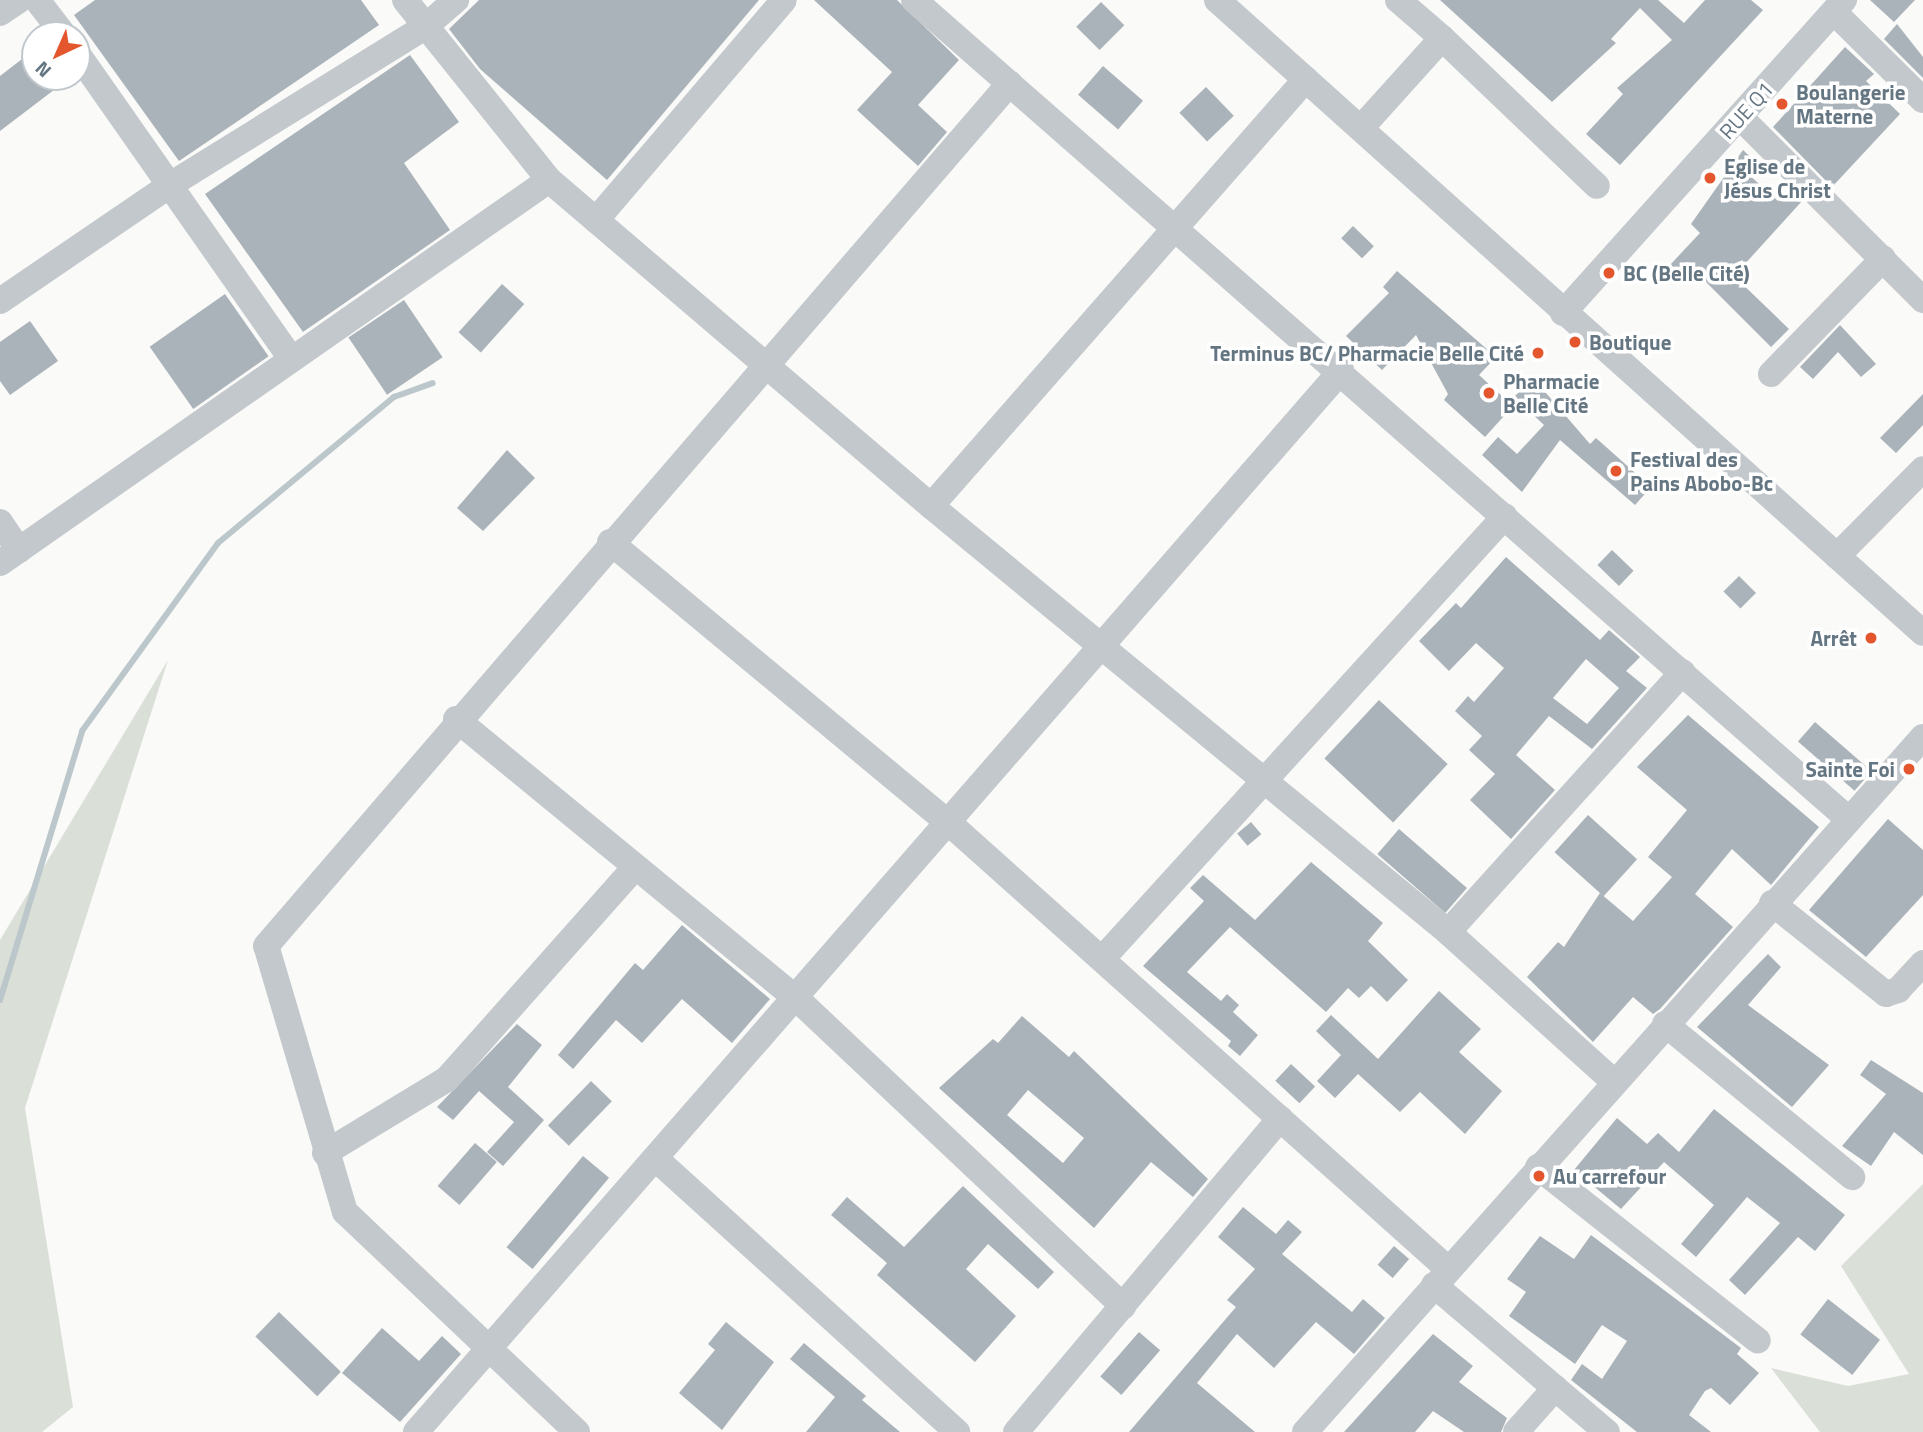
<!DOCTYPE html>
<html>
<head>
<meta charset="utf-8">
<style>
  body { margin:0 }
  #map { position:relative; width:1923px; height:1432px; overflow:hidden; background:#fafaf8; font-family:"Titillium Web",sans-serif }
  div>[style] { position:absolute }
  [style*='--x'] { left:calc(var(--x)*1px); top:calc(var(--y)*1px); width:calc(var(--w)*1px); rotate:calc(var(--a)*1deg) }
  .green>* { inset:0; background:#dadfd7 }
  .stream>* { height:6px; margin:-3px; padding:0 3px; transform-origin:3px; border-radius:3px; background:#bbc7cb }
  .building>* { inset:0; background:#aab3b9; transform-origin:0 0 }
  .minor>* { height:26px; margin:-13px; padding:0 13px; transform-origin:13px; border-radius:13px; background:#c3c8cc }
  .dots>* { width:19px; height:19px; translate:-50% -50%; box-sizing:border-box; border:4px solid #fff; border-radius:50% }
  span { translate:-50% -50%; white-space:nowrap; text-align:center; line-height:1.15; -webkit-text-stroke:7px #fff; paint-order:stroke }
  .poi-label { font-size:21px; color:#657683; font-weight:700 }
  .left { translate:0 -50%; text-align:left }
  .right { translate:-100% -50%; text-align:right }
  .street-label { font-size:21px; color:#657683 }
  .north { position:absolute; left:21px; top:21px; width:70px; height:70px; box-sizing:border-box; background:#fff; border:2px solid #c1c8cd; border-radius:50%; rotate:224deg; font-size:19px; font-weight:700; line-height:28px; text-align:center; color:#657683 }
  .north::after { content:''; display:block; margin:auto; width:24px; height:32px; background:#e4572e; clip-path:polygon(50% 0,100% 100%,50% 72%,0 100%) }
</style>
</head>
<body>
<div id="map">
  <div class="green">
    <i style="clip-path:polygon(168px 660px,25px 1108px,73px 1407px,42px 1432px,0 1432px,0 940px)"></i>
    <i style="clip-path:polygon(1923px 1184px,1923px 1432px,1820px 1432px,1771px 1368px,1848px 1386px,1909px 1374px,1841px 1266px)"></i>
  </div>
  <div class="stream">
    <i style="--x:0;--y:1000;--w:281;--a:-73"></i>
    <i style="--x:82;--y:731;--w:232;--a:-54.1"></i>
    <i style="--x:218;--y:543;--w:229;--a:-39.7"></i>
    <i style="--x:394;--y:397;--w:41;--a:-19.7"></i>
  </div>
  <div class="building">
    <i style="clip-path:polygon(95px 0,361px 0,379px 25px,179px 161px,74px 15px)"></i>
    <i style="clip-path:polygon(479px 0,759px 0,607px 180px,480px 69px,449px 29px)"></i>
    <i style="clip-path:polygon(814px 0,897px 0,959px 60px,918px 105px,947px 132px,918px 166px,857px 110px,892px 72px)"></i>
    <i style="clip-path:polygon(1440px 0,1658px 0,1684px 23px,1705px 0,1751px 0,1763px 10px,1620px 165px,1586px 134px,1623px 94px,1617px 88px,1672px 40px,1640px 8px,1611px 39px,1616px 43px,1552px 102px)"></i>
    <i style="clip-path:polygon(1870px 0,1915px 0,1894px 22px)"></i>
    <i style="left:1101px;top:2px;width:33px;height:35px;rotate:45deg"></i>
    <i style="clip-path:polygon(1897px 24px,1923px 57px,1923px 78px,1884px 39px)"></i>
    <i style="clip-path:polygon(1845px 47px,1874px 74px,1866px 81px,1900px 114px,1832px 187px,1773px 127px)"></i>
    <i style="clip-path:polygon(35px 49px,35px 77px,71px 77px,0 131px,0 76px)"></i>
    <i style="clip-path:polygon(410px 55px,459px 122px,404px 163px,450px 230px,303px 332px,205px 194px)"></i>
    <i style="left:1103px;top:66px;width:53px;height:38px;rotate:41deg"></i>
    <i style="left:1206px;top:87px;width:40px;height:37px;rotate:46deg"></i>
    <i style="clip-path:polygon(1743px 150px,1757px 163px,1747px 173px,1778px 201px,1790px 189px,1802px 201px,1734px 276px,1789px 329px,1771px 347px,1693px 269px,1684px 279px,1670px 265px,1700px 233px,1691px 224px)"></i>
    <i style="left:1353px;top:226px;width:29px;height:17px;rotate:44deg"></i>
    <i style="clip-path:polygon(1397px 271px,1496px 357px,1479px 375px,1513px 406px,1485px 437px,1444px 400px,1448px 394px,1416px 335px,1382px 370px,1346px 336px,1389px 293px,1383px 287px)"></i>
    <i style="left:502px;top:284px;width:30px;height:65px;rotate:42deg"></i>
    <i style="left:225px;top:294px;width:76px;height:92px;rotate:55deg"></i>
    <i style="left:404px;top:300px;width:69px;height:67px;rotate:56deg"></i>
    <i style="clip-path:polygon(30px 321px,58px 361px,10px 395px,0 381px,0 342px)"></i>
    <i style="clip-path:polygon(1840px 325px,1876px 364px,1861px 377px,1838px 352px,1813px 379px,1800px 367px)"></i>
    <i style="clip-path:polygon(1533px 378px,1590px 444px,1596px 438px,1651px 487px,1635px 505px,1560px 440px,1522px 492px,1482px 455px,1498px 437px,1517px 454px,1544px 425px,1514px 397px)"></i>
    <i style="clip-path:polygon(1923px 394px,1923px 425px,1896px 453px,1880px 438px)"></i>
    <i style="clip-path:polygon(507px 450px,535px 478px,483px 531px,457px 508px)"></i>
    <i style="left:1612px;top:550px;width:30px;height:21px;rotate:44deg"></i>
    <i style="clip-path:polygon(evenodd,1506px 557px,1600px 640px,1609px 630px,1640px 657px,1626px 671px,1647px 688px,1592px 749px,1549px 716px,1516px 755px,1555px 790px,1511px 839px,1470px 800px,1495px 774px,1469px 750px,1482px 736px,1455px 711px,1468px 696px,1474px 702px,1504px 668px,1476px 643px,1449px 671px,1419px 641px,1456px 603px,1461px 608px,1506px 557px,1586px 659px,1619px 688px,1587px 724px,1553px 698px,1586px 659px)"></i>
    <i style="left:1739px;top:576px;width:24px;height:22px;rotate:45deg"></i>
    <i style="left:1379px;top:700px;width:94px;height:80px;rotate:43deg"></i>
    <i style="clip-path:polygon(1688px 715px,1819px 827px,1771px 885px,1732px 849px,1695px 894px,1733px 927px,1660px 1009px,1653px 1014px,1633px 997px,1593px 1042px,1527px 977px,1558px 942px,1564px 947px,1600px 893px,1633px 921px,1672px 877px,1648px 857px,1687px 810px,1637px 767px)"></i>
    <i style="left:1815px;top:722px;width:75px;height:26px;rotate:41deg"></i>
    <i style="left:1588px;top:815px;width:66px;height:50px;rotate:42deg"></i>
    <i style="clip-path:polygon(1888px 819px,1923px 850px,1923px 895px,1866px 957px,1809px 910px)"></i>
    <i style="left:1251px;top:822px;width:16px;height:18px;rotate:50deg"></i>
    <i style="left:1399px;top:829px;width:90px;height:33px;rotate:41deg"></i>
    <i style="clip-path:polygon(1311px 862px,1383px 923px,1368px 941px,1408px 980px,1387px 1002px,1371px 986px,1359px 998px,1348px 988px,1326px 1012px,1230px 927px,1187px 972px,1221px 1001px,1227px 994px,1239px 1005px,1233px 1012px,1258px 1035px,1240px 1056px,1228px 1046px,1231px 1041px,1143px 966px,1204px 901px,1190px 888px,1203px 875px,1255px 920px)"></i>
    <i style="clip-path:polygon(682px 925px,770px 999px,732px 1043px,682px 999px,642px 1043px,616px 1020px,573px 1069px,558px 1055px,635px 963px,643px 970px)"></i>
    <i style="clip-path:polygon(1768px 954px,1781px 967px,1748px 1005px,1829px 1065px,1792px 1107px,1697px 1027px)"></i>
    <i style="clip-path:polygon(1439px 991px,1481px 1029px,1459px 1052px,1502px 1091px,1465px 1134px,1420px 1092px,1400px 1112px,1358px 1074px,1335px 1098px,1317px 1081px,1341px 1055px,1316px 1031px,1331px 1015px,1378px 1059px)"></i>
    <i style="clip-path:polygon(evenodd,1022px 1016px,1069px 1057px,1074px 1051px,1208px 1179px,1193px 1197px,1151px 1162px,1094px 1228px,939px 1088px,993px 1039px,998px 1043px,1022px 1016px,1028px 1090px,1084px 1138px,1063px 1163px,1007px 1115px,1028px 1090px)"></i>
    <i style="clip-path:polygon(517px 1024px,542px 1045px,508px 1087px,544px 1120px,503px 1166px,487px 1152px,514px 1122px,479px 1091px,453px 1120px,437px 1107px)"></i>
    <i style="clip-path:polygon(1871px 1060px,1923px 1093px,1923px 1155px,1894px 1132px,1871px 1166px,1842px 1146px,1886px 1094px,1860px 1075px)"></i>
    <i style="left:1291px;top:1064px;width:33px;height:23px;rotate:43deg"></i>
    <i style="left:591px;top:1081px;width:29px;height:62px;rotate:44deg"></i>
    <i style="clip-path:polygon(1714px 1109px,1845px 1215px,1815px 1251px,1798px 1237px,1745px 1295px,1729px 1280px,1780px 1223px,1747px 1197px,1696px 1257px,1681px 1244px,1714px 1205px,1664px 1162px,1621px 1209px,1574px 1170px,1617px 1118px,1647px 1144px,1658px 1133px,1679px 1152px)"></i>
    <i style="left:475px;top:1143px;width:29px;height:57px;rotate:41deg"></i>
    <i style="left:583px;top:1156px;width:34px;height:119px;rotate:40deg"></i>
    <i style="clip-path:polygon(963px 1186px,1054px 1272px,1038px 1289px,988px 1244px,966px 1269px,1016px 1316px,975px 1362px,877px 1275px,887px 1263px,831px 1215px,847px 1197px,904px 1247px)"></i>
    <i style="clip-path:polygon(1243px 1207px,1276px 1234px,1288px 1220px,1302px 1232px,1282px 1254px,1352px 1312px,1363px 1299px,1385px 1318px,1354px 1354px,1316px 1322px,1274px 1368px,1237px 1334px,1197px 1383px,1255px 1432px,1129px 1432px,1236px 1307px,1227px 1300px,1255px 1269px,1218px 1237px)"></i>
    <i style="clip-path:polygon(1591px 1235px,1741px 1348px,1737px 1354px,1759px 1373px,1730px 1405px,1711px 1388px,1705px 1391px,1689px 1415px,1711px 1432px,1637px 1432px,1571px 1380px,1582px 1364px,1602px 1379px,1627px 1341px,1602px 1325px,1575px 1364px,1509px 1316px,1526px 1292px,1507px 1279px,1540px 1236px,1574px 1259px)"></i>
    <i style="left:1394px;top:1246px;width:20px;height:25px;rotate:41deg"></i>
    <i style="left:1828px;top:1299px;width:66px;height:45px;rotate:38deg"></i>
    <i style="left:279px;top:1312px;width:86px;height:34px;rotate:44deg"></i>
    <i style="clip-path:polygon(726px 1322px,774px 1362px,722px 1430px,679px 1393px,715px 1350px,708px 1344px)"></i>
    <i style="clip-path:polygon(382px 1328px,419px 1361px,442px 1336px,461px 1354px,400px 1422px,342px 1373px)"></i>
    <i style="left:1139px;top:1332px;width:28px;height:59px;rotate:41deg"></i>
    <i style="clip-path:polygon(1433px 1334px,1473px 1366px,1459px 1382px,1507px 1418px,1501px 1432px,1464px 1432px,1433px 1411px,1415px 1432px,1344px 1432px)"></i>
    <i style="clip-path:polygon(804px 1343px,866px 1396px,862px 1400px,900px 1432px,806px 1432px,835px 1397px,790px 1359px)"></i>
  </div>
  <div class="minor">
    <i style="--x:37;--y:0;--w:44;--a:52.4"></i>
    <i style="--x:405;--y:0;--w:231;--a:51.3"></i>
    <i style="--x:549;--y:180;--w:502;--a:40.48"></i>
    <i style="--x:931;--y:506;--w:670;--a:39.49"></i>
    <i style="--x:1448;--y:932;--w:224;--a:42.1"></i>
    <i style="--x:914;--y:0;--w:1241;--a:41.24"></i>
    <i style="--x:1217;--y:0;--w:948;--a:41.88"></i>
    <i style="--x:1398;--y:0;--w:58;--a:40.8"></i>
    <i style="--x:1834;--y:12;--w:125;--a:44.7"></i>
    <i style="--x:0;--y:13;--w:23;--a:-34"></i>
    <i style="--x:77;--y:53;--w:373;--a:55"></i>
    <i style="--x:1740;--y:117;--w:259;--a:45"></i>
    <i style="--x:1361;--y:128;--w:121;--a:-48"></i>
    <i style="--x:1442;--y:38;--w:214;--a:43.7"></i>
    <i style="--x:596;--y:220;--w:289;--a:-49.5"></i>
    <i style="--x:0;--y:301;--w:206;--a:-34.3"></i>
    <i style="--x:170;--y:185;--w:301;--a:-31.8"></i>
    <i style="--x:426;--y:26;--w:40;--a:-41"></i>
    <i style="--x:1563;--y:313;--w:421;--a:-48.1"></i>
    <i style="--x:1771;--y:374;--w:161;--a:-45.8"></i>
    <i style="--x:931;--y:506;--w:568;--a:-48.71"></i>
    <i style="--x:0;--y:522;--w:34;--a:56"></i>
    <i style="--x:610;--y:542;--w:440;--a:39.7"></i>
    <i style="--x:949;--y:823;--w:669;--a:41.79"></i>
    <i style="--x:1837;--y:556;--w:122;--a:-45.3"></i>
    <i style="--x:0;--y:563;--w:669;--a:-34.9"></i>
    <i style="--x:456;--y:719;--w:438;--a:39.4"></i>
    <i style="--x:795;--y:997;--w:451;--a:43.3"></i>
    <i style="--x:1772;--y:903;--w:146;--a:38.6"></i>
    <i style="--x:1886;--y:994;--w:13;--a:-18"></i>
    <i style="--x:1898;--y:990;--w:37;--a:-47"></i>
    <i style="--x:1448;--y:932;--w:350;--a:-47.9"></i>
    <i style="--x:1103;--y:958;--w:597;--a:-47.71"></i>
    <i style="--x:1665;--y:1024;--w:242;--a:39.3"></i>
    <i style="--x:325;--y:1153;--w:143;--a:-31.2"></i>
    <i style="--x:447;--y:1079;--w:283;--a:-48.4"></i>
    <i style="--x:655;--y:1158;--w:408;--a:42.2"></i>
    <i style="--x:1538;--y:1167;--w:280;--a:38.3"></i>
    <i style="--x:1434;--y:1285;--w:227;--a:40.4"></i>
    <i style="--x:416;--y:1432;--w:1408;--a:-48.92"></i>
    <i style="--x:577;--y:1432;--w:320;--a:-136.5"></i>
    <i style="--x:345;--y:1212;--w:277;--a:-106.5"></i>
    <i style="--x:266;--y:946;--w:1139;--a:-49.24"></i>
    <i style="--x:1016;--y:1432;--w:410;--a:-49.9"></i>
    <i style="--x:1305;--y:1432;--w:930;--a:-48.36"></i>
    <i style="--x:1516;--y:1432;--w:59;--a:-48.4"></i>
  </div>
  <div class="dots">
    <i style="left:1782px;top:104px;background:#e4572e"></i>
    <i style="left:1710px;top:178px;background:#e4572e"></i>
    <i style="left:1609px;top:273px;background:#e4572e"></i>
    <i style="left:1575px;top:342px;background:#e4572e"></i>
    <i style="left:1538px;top:353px;background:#e4572e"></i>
    <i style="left:1489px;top:393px;background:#e4572e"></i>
    <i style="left:1616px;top:471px;background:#e4572e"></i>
    <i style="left:1871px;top:638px;background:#e4572e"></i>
    <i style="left:1909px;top:769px;background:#e4572e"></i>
    <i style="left:1539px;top:1176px;background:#e4572e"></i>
  </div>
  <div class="poi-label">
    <span class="left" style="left:1796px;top:104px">Boulangerie<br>Materne</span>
    <span class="left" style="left:1724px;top:178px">Eglise de<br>Jésus Christ</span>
    <span class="left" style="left:1623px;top:273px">BC (Belle Cité)</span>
    <span class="left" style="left:1589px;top:342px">Boutique</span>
    <span class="right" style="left:1524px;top:353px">Terminus BC/ Pharmacie Belle Cité</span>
    <span class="left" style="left:1503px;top:393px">Pharmacie<br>Belle Cité</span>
    <span class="left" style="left:1630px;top:471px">Festival des<br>Pains Abobo-Bc</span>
    <span class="right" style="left:1857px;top:638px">Arrêt</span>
    <span class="right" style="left:1895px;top:769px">Sainte Foi</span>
    <span class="left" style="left:1553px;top:1176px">Au carrefour</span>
  </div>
  <div class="street-label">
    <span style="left:1746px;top:110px;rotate:-48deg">RUE Q1</span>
  </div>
  <div class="north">N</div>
</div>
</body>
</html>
